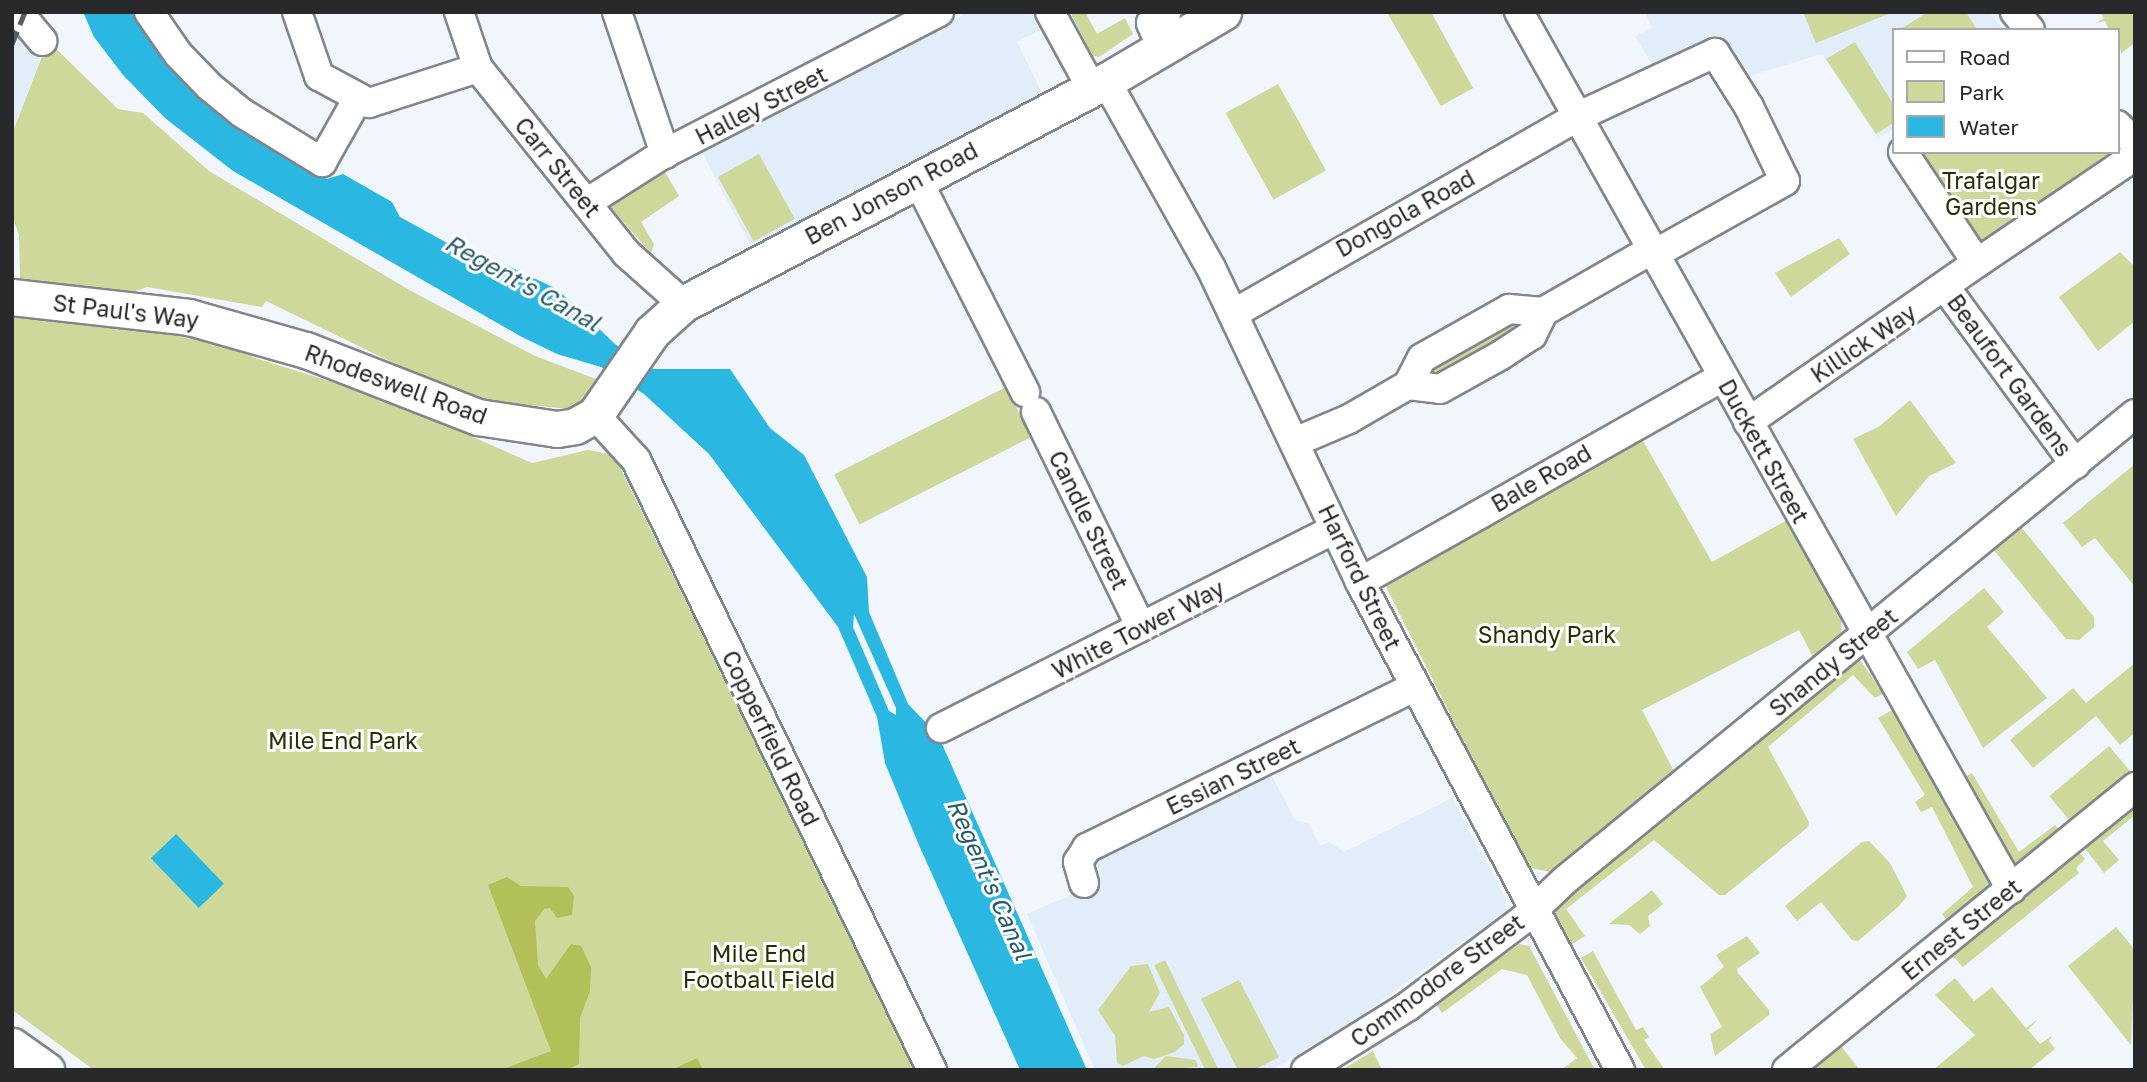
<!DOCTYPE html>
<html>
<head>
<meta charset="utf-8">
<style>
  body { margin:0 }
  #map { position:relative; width:2147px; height:1082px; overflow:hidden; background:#f0f6fb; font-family:"Golos Text",sans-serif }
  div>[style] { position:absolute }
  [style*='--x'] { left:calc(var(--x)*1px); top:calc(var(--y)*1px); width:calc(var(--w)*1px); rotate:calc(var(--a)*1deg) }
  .built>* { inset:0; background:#e1edf8 }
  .green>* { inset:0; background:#ced89a; transform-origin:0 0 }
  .forest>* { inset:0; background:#b2c05a }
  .water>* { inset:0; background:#2ab7e2; transform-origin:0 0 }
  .roads { filter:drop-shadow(2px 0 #81868b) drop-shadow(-2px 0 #81868b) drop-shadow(0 2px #81868b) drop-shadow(0 -2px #81868b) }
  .minor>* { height:28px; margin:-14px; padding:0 14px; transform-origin:14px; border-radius:14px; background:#fff }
  .major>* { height:35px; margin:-17.5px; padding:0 17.5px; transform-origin:17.5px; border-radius:17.5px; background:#fff }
  .rail>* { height:5px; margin-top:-2.5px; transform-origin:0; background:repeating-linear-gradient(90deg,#5a5d60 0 14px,transparent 0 21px) }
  span { translate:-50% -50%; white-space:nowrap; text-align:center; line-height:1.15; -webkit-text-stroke:6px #fff; paint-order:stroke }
  .street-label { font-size:23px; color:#27292b }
  .park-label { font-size:23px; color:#2a2f03 }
  .water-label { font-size:24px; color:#265b6d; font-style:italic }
  .frame { position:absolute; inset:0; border:14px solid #27292b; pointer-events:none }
  .legend { position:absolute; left:1892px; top:28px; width:228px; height:126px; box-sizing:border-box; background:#fff; border:2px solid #a9a9aa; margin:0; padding:9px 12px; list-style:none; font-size:21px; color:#27292b }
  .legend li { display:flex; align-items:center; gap:14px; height:35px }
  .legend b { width:35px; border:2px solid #a9a9aa }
</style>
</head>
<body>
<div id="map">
  <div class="built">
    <i style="clip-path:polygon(12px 12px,43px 52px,12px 134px)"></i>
    <i style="clip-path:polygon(968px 12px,1030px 12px,1040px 30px,1017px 42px,1044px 97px,751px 246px,701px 150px)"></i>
    <i style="clip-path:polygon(1645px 12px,1989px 12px,2004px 30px,1893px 30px,1893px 129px,1878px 138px,1822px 54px,1743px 78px,1721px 36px,1654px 67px,1635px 37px,1652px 27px)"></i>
    <i style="clip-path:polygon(1272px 776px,1295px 820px,1309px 824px,1320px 846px,1329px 842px,1344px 852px,1452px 798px,1507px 901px,1506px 910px,1363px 1014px,1272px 1070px,1095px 1070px,1027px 914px,1100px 882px,1093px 864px)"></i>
  </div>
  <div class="green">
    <i style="clip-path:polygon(1070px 12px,1085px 12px,1097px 34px,1125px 18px,1133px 34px,1099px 57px,1093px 56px)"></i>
    <i style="clip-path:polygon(1392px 12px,1431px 12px,1473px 88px,1441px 106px,1388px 14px)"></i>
    <i style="clip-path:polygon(1803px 12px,1893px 12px,1816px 43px)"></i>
    <i style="clip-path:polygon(1928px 12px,1966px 12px,1977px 30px,1899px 30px)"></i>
    <i style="clip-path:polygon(2100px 12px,2135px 12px,2135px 43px,2121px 53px,2117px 30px,2109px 30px,2105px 21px,2096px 23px,2104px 18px)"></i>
    <i style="clip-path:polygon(48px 41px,118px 109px,143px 113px,209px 171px,411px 291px,535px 356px,596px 379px,588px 396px,571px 409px,491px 402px,445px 388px,266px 301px,262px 307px,147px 287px,130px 293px,20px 279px,19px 235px,12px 215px,12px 134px)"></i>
    <i style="clip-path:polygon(1855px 42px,1893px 104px,1893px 123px,1876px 134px,1826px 59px)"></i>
    <i style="left:1278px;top:84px;width:99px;height:60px;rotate:61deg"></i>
    <i style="clip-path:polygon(1912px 152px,2115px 152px,2115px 157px,1987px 244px,1980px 244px)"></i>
    <i style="left:759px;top:154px;width:74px;height:47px;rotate:61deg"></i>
    <i style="clip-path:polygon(665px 172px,679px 196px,641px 222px,654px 244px,651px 253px,610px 207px)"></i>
    <i style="clip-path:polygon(1839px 238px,1850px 254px,1791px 297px,1775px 273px)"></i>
    <i style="clip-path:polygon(2120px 252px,2135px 267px,2135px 321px,2098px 351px,2059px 297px)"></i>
    <i style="clip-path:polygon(12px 313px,197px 331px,255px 358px,384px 398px,532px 463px,588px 450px,614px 455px,915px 1070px,94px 1070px,12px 1010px)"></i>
    <i style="clip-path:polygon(1512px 315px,1528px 323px,1436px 382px,1425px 368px)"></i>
    <i style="left:1006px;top:387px;width:56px;height:193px;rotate:63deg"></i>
    <i style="clip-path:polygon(1910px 400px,1956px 463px,1929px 476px,1896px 516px,1853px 439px,1880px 426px)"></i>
    <i style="clip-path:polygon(1642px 439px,1712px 562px,1787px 520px,1842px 621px,1841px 637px,1814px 659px,1799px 630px,1642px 710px,1676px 775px,1555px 873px,1527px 867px,1385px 585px)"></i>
    <i style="clip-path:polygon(2135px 464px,2135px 587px,2095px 538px,2082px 547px,2063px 523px)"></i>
    <i style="clip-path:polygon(2022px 528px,2094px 617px,2094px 627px,2079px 640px,2066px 639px,1994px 550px)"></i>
    <i style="clip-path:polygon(1984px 588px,2004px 612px,1987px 627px,2047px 698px,1983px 748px,1935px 660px,1918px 669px,1907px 652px)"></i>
    <i style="clip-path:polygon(1859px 658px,1883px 694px,1875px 698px,1853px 675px,1768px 747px,1809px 822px,1808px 827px,1725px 895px,1719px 895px,1654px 840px,1566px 909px,1585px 936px,1572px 944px,1556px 915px,1556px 905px)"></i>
    <i style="clip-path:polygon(2135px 663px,2135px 733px,2120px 745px,2096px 716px,2033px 768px,2010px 740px,2073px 688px,2086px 703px)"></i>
    <i style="clip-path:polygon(1892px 710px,1991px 886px,1949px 923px,1942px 914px,1973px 887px,1932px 807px,1921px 812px,1915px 802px,1925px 795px,1878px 718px)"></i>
    <i style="left:2109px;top:746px;width:35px;height:78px;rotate:50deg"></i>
    <i style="clip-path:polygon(1972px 773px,2019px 852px,2055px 825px,2061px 832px,2015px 867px,1965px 777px)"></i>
    <i style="clip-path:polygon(2135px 804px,2135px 815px,2103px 841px,2119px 860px,2104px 873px,2083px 846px)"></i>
    <i style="clip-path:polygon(1869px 841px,1890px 863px,1907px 896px,1899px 906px,1858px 941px,1852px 940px,1821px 902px,1797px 921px,1785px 906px,1862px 842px)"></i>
    <i style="clip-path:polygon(2078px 851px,2085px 859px,2076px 868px,2079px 873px,1963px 967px,1952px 955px)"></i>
    <i style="clip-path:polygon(1652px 890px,1663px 904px,1648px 916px,1650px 926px,1640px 934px,1629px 925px,1609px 924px)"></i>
    <i style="clip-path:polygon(2116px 927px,2135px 950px,2131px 1045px,2068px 966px)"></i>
    <i style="clip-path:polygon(1747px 936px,1760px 953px,1737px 969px,1738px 973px,1769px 1010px,1769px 1015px,1715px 1056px,1710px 1034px,1722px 1027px,1700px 987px,1724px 967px,1716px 955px)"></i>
    <i style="clip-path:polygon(1519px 944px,1529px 946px,1595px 1070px,1561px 1070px,1577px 1058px,1560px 1038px,1527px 975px,1502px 969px,1442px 1013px,1436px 1004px)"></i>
    <i style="clip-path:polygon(1593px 951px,1636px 1030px,1643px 1027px,1649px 1037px,1644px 1040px,1665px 1070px,1646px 1070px,1581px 958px)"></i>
    <i style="left:1165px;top:960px;width:123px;height:12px;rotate:64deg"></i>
    <i style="clip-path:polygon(1148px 964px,1160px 993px,1149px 1012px,1169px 1007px,1184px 1035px,1184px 1044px,1175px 1052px,1154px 1059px,1144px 1056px,1123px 1066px,1117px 1063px,1115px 1036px,1098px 1010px,1131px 966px)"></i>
    <i style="clip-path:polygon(1955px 978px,1974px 1001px,1992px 987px,2026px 1028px,2038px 1019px,2028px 1030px,2040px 1044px,2052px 1036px,2049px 1041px,2055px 1049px,2029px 1070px,1933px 1070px,1975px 1035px,1935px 995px)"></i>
    <i style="clip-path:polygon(1239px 980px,1279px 1057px,1254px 1070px,1238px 1070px,1201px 999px)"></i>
    <i style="clip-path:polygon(1840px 1045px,1860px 1070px,1810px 1070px)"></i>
    <i style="clip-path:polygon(1373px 1051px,1382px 1070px,1342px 1070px)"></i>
    <i style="clip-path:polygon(1166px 1056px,1196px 1060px,1198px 1067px,1152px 1070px)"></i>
  </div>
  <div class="forest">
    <i style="clip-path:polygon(507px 877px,521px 886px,568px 887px,574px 896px,572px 915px,557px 918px,550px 908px,544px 909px,535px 921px,538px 965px,546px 979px,571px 944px,581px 946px,591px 967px,590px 991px,580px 1018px,579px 1064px,566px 1070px,501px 1070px,551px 1051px,488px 885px)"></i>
    <i style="clip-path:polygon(697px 1058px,703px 1070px,669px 1070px,673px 1069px)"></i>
  </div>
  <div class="water">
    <i style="clip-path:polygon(evenodd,83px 12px,140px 12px,274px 143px,327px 179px,343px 174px,392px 202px,400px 217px,489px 266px,508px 266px,557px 289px,615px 344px,653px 369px,730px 369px,770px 428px,804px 455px,867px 577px,869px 612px,908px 704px,938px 735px,1087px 1070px,1020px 1070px,918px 843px,885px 763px,877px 717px,838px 627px,709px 454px,644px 394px,601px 367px,557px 354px,520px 336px,233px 171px,165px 118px,123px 75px,94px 37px,83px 12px,854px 614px,896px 708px,896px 715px,889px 711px,853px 627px,854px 614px)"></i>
    <i style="left:176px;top:834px;width:69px;height:35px;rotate:46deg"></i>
  </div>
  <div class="roads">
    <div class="minor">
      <i style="--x:18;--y:12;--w:38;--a:50"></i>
      <i style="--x:149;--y:12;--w:51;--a:55.4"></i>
      <i style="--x:178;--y:54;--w:46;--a:45.9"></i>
      <i style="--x:210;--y:87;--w:41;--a:39.1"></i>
      <i style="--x:242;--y:113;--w:94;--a:31.5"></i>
      <i style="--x:322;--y:162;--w:73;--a:-60.6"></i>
      <i style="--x:297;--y:12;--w:68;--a:71"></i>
      <i style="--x:319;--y:76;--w:57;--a:28.4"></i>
      <i style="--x:369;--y:103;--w:114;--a:-17.8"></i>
      <i style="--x:459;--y:12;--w:59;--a:71.3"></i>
      <i style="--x:478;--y:68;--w:237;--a:51.3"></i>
      <i style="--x:626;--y:253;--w:76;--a:41.8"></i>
      <i style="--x:617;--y:12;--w:150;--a:71.3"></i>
      <i style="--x:1050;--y:12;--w:88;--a:61.4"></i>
      <i style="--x:1519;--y:12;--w:1006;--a:60.71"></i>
      <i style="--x:2015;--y:12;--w:23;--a:50"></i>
      <i style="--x:1162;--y:48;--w:27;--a:-114"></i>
      <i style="--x:1151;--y:23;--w:19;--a:-35"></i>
      <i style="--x:1106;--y:81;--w:214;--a:60.7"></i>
      <i style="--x:1211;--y:268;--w:348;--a:64.6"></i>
      <i style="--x:1360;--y:582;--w:553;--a:61.95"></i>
      <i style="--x:2117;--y:125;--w:25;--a:45"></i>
      <i style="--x:1903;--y:152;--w:133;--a:56.3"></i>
      <i style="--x:1977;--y:263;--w:191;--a:-34.1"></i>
      <i style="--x:917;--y:179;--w:239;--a:63.1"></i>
      <i style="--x:590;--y:206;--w:6;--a:-81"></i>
      <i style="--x:591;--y:200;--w:82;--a:-32.5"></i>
      <i style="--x:660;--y:156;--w:314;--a:-27.3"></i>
      <i style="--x:1945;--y:287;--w:220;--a:53.7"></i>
      <i style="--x:1233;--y:314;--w:399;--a:-29.8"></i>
      <i style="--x:1579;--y:116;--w:150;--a:-24.9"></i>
      <i style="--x:1715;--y:53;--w:64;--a:57.8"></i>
      <i style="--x:1749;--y:107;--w:82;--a:64.1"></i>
      <i style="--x:1785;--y:181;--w:148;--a:150.8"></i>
      <i style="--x:1408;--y:385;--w:32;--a:7"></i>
      <i style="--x:1440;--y:389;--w:70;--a:-29.1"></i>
      <i style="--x:1501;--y:355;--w:37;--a:-33"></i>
      <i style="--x:1532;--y:335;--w:25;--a:-64"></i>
      <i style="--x:1543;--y:312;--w:127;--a:-29.8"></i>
      <i style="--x:1036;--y:412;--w:239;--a:64"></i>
      <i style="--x:595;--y:415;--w:61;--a:47.7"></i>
      <i style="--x:636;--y:460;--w:678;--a:64.12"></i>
      <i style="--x:1748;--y:422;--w:279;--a:-34.8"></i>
      <i style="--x:1295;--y:442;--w:59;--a:-23.1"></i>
      <i style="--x:1349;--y:419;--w:68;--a:-30"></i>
      <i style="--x:1408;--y:385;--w:30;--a:-63"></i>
      <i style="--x:1422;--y:358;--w:100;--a:-29.4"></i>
      <i style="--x:1509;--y:309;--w:34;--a:5"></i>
      <i style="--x:1360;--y:582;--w:417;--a:-29.5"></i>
      <i style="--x:941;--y:728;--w:441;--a:-26.8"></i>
      <i style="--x:1084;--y:883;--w:22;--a:-106"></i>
      <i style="--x:1078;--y:862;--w:17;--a:-57"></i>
      <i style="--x:1087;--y:848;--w:364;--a:-26.2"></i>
      <i style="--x:1306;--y:1070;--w:119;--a:-32"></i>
      <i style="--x:1407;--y:1007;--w:148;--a:-37"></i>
      <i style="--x:1525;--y:918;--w:55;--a:-43.5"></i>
      <i style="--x:1565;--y:880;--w:736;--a:-39.27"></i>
      <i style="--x:1787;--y:1070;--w:449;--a:-39.1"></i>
    </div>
    <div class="major">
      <i style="--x:12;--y:297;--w:178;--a:6.4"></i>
      <i style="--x:189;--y:317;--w:122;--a:15.8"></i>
      <i style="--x:306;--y:350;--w:185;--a:21.3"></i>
      <i style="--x:478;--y:417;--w:80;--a:8.6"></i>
      <i style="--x:557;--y:429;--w:18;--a:-9"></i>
      <i style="--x:575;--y:426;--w:23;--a:-29"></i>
      <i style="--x:595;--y:415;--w:101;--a:-55.5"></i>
      <i style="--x:652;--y:332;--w:42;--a:-42.1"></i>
      <i style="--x:683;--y:304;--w:478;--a:-27.8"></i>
      <i style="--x:1106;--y:81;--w:136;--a:-30.5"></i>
      <i style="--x:12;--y:1046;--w:42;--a:35.2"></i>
    </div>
  </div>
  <div class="rail">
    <i style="--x:12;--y:44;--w:35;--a:-68"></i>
  </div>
  <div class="street-label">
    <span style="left:761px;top:105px;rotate:-27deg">Halley Street</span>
    <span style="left:558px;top:167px;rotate:51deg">Carr Street</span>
    <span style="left:891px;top:193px;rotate:-28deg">Ben Jonson Road</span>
    <span style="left:1405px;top:213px;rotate:-29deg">Dongola Road</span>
    <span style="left:126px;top:311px;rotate:7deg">St Paul's Way</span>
    <span style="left:1863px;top:343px;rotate:-34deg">Killick Way</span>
    <span style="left:2010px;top:375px;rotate:54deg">Beaufort Gardens</span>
    <span style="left:396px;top:384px;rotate:20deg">Rhodeswell Road</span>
    <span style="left:1764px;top:451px;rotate:61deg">Duckett Street</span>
    <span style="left:1541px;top:478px;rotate:-30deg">Bale Road</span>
    <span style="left:1089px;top:520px;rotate:64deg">Candle Street</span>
    <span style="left:1360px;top:577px;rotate:64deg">Harford Street</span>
    <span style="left:1138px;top:629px;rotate:-27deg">White Tower Way</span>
    <span style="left:1833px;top:662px;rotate:-39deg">Shandy Street</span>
    <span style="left:771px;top:738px;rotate:64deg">Copperfield Road</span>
    <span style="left:1233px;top:776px;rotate:-26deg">Essian Street</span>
    <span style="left:1961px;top:929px;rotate:-39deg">Ernest Street</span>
    <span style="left:1437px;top:980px;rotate:-36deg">Commodore Street</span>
  </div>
  <div class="park-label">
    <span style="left:1991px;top:193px">Trafalgar<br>Gardens</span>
    <span style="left:1547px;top:634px">Shandy Park</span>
    <span style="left:343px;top:740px">Mile End Park</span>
    <span style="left:759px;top:966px">Mile End<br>Football Field</span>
  </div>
  <div class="water-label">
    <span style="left:523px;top:282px;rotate:29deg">Regent's Canal</span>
    <span style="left:990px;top:879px;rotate:66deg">Regent's Canal</span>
  </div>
  <div class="frame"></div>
  <ul class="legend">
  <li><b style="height:9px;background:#fff"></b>Road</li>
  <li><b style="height:19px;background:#ced89a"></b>Park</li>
  <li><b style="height:19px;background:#2ab7e2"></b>Water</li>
  </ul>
</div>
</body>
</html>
